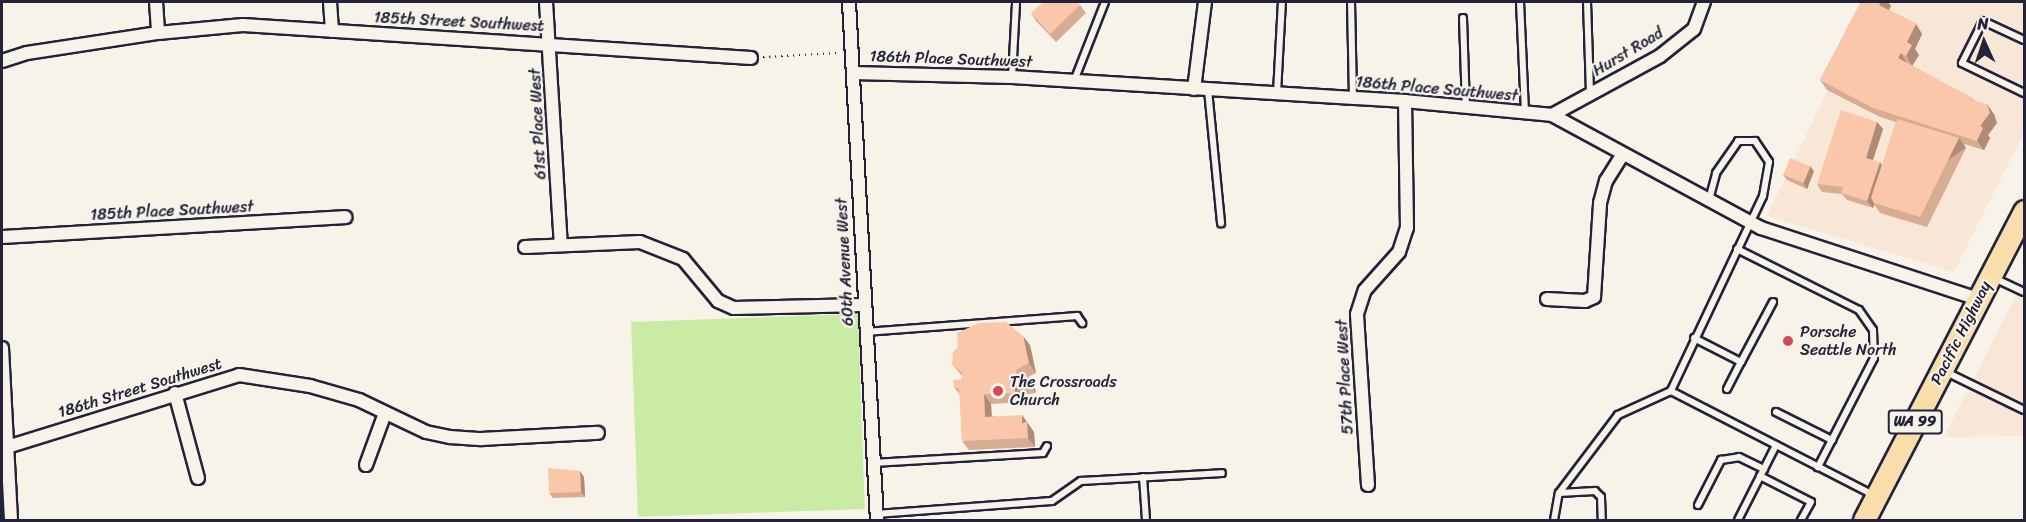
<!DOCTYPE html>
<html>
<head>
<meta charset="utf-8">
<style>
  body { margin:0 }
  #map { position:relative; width:2026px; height:522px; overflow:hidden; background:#f7f3e8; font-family:Sriracha,sans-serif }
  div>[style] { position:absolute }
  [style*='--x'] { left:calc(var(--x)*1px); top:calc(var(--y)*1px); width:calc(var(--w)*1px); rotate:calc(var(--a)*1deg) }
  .built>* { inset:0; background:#f8e6d6 }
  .green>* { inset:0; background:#caeba3; transform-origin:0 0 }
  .path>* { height:2px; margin-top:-1px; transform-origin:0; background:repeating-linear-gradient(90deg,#22223b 0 1.5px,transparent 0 6px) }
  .roads { filter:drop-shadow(2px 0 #22223b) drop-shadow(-2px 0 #22223b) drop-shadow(0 2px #22223b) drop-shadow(0 -2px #22223b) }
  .lane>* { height:6px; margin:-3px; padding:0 3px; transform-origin:3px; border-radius:3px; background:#f7f3e8 }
  .street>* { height:12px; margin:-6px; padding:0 6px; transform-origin:6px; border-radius:6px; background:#f7f3e8 }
  .highway>* { height:21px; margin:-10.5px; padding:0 10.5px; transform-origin:10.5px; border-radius:10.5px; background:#f9deab }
  .wall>* { inset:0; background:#d8ab93 }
  .shaded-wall>* { inset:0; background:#b08b78; transform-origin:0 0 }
  .building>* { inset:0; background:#fbc7ab; transform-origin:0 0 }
  .dots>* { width:16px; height:16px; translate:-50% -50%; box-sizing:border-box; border:3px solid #f7f3e8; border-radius:50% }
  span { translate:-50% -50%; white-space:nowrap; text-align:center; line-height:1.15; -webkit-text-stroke:4.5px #f7f3e8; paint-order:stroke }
  .shield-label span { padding:2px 4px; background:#f7f3e8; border:2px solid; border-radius:4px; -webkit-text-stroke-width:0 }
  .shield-label { font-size:15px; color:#22223b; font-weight:700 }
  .street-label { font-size:16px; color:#22223b }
  .poi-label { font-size:16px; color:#22223b }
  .left { translate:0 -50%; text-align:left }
  .frame { position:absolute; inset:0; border:3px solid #22223b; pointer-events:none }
  .north { position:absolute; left:1954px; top:12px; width:60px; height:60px; -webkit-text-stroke:4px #f7f3e8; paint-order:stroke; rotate:357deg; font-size:16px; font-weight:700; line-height:24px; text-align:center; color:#22223b }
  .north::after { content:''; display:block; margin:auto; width:21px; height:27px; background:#22223b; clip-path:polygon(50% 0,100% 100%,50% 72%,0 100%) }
</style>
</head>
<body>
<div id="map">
  <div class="built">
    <i style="clip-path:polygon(1870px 2px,2024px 2px,2024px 133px,1954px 272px,1767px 216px)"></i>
    <i style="clip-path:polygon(2024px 280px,2024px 436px,1944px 437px)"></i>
  </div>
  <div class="green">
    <i style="left:858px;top:314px;width:195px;height:227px;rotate:88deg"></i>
  </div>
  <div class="path">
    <i style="--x:763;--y:57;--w:75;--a:-3.1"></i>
  </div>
  <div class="roads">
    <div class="lane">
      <i style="--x:1351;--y:2;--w:96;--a:88.8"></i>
      <i style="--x:1520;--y:2;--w:110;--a:87.4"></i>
      <i style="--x:1587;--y:2;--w:92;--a:88.1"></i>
      <i style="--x:1463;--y:18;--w:89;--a:88.1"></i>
      <i style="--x:2024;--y:40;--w:45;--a:-155.1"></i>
      <i style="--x:1983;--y:21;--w:47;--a:116.6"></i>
      <i style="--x:1962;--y:63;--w:69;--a:25.8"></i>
      <i style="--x:1012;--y:77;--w:75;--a:-86.9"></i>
      <i style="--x:1074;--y:81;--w:85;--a:-68.6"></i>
      <i style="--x:1208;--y:90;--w:134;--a:84.4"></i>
      <i style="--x:1277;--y:93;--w:91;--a:-86.9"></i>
      <i style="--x:1709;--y:200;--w:28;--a:-75"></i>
      <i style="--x:1716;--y:173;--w:39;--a:-55"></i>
      <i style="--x:1738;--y:141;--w:17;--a:0"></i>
      <i style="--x:1755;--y:141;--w:25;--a:56"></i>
      <i style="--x:1769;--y:162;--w:35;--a:100"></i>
      <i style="--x:1763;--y:196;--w:216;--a:115.3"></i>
      <i style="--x:1671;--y:391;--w:227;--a:27.2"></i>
      <i style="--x:1737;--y:249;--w:136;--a:26.6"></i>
      <i style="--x:1859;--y:310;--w:24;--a:55"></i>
      <i style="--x:1873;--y:330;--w:28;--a:88"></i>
      <i style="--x:1874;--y:358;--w:123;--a:117.2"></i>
      <i style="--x:1994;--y:278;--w:33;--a:25"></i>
      <i style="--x:865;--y:332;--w:213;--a:-4.3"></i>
      <i style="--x:1077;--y:316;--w:9;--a:54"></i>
      <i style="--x:1694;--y:338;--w:53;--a:27.1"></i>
      <i style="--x:1741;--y:362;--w:68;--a:-61.9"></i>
      <i style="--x:1944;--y:371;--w:89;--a:26"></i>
      <i style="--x:1727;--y:389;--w:30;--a:-63"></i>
      <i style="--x:1776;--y:412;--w:63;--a:26.6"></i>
      <i style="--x:873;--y:463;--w:170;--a:-3.4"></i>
      <i style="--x:1043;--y:453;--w:8;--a:-60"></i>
      <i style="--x:1760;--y:476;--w:57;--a:27"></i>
      <i style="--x:1811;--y:502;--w:21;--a:119"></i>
      <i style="--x:1143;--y:477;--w:43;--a:86"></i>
      <i style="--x:1559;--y:493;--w:36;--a:-3"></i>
      <i style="--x:1595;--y:491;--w:8;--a:45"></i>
      <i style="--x:1601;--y:497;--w:23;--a:88"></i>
      <i style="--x:1698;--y:505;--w:51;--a:-62.9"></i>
      <i style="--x:1721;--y:460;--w:18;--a:-9"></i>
      <i style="--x:1739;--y:457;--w:28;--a:26"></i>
      <i style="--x:876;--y:514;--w:176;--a:-4.2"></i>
      <i style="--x:1052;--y:501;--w:35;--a:-35"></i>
      <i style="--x:1081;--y:481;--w:141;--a:-3.2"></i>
      <i style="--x:1554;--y:520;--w:27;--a:-80"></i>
      <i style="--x:1559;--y:493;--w:98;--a:-52.9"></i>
      <i style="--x:1618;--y:415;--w:58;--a:-24.4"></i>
      <i style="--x:1738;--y:520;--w:84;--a:-63.1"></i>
    </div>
    <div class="street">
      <i style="--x:156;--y:2;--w:31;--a:86"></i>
      <i style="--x:330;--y:2;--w:29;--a:86"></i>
      <i style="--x:546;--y:2;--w:243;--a:86.5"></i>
      <i style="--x:849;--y:2;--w:519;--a:86.91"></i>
      <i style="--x:2;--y:61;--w:26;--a:-18"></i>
      <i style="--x:27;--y:53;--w:133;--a:-8.7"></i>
      <i style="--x:158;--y:33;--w:85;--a:-5.4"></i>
      <i style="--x:243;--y:25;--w:509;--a:3.72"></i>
      <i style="--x:853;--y:73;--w:159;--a:1.4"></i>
      <i style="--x:1012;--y:77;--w:394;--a:3.5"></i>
      <i style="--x:1405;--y:101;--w:148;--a:5.4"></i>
      <i style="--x:1552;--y:115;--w:238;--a:28.4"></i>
      <i style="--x:1761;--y:228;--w:228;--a:18.1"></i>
      <i style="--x:1194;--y:89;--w:88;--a:-82.8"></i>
      <i style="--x:1552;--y:115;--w:123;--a:-28.6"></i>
      <i style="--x:1660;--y:56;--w:43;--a:-38.5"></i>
      <i style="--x:1694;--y:29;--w:29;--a:-70"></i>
      <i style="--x:2;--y:237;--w:344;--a:-3.3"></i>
      <i style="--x:525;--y:247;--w:115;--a:-2.5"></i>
      <i style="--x:640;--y:242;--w:46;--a:21.6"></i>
      <i style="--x:683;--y:259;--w:55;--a:50.2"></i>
      <i style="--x:718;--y:301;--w:17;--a:24"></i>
      <i style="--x:734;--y:308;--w:129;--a:-1.3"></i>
      <i style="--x:1547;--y:299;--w:38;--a:3"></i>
      <i style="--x:1585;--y:301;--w:10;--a:-24"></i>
      <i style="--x:1594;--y:297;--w:94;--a:-86.3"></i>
      <i style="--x:1600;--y:203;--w:23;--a:-75"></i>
      <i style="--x:1606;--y:181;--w:31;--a:-58"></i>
      <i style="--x:2;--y:348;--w:172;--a:87"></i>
      <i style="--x:175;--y:393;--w:88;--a:74.9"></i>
      <i style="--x:7;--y:447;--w:243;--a:-17.2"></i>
      <i style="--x:239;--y:375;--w:72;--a:8.8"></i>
      <i style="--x:310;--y:386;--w:51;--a:15.9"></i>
      <i style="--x:359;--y:400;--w:74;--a:25.5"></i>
      <i style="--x:426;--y:432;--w:25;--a:12"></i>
      <i style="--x:450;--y:437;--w:32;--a:4"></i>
      <i style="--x:482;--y:439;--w:116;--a:-3"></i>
      <i style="--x:366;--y:465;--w:55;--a:-69.9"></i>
      <i style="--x:1368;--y:485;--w:171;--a:-93.7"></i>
      <i style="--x:1357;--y:314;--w:25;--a:-72"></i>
      <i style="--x:1365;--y:290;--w:51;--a:-48.2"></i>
      <i style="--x:1399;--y:252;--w:25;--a:-72"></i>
      <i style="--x:1407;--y:228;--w:127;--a:-90.9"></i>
    </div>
    <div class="highway">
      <i style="--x:1864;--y:520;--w:348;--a:-62.6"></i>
    </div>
  </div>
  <div class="wall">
    <i style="clip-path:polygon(1861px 2px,1888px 2px,1891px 6px,1889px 10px,1916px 24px,1922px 34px,1915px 49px,1919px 55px,1912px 66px,1907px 63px,1976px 101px,1994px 114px,1997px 123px,1988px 135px,1990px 138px,1984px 150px,1964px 144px,1966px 148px,1927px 227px,1880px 213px,1874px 204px,1873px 208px,1847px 200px,1842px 194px,1822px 192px,1817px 184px,1877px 122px,1883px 129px,1873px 160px,1882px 166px,1896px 122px,1880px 117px,1827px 90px,1820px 80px)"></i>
    <i style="clip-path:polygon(1080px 5px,1086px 13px,1056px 42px,1036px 21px,1031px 13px)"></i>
    <i style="clip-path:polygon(1814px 171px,1807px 189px,1787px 180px,1783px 175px)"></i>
    <i style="clip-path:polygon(1030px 345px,1036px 373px,1028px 377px,1034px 385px,1036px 393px,1022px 395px,1022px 402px,991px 404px,992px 416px,1027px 422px,1034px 432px,1035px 447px,969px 450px,962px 441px,960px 395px,954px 387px,962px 379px,962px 376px,952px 364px)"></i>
    <i style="clip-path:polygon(580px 471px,584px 477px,585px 497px,553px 498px,549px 493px)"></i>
  </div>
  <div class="shaded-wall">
    <i style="clip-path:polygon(1881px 2px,1888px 2px,1891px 6px,1886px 15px,1879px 5px)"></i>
    <i style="clip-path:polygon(1916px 24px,1922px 34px,1915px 49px,1919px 55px,1912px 66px,1906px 56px,1907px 42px)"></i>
    <i style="clip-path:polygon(1901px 53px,1907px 63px,1905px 68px,1898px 58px)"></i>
    <i style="clip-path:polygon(1987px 104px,1994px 114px,1997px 123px,1988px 135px,1990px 138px,1984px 150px,1977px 141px)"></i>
    <i style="clip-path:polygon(1877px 122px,1883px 129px,1871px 166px,1866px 158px)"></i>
    <i style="left:1959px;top:138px;width:12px;height:88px;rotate:55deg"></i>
    <i style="clip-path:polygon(1880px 162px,1885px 170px,1873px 208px,1867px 201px)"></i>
    <i style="clip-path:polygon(1810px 166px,1814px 171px,1807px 189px,1803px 183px)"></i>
    <i style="clip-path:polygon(1023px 336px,1030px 345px,1036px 373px,1029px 363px)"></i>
    <i style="clip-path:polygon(1027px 375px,1034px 385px,1036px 393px,1029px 383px)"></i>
    <i style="clip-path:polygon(1015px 386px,1022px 395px,1022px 402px,1015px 393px)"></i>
    <i style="clip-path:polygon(984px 394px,991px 404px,992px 426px,985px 417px)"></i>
    <i style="clip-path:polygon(1022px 415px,1034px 432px,1035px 447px,1028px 438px,1022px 423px)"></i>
    <i style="clip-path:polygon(580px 471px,584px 477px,585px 497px,581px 492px)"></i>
  </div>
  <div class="building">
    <i style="clip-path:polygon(1043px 2px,1077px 2px,1080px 5px,1050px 34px,1031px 13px)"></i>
    <i style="clip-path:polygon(1861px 2px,1881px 2px,1879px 5px,1916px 24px,1907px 42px,1912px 45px,1906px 56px,1901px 53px,1898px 58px,1973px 98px,1972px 100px,1987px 104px,1990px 113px,1980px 126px,1983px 128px,1977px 141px,1873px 108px,1820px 80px)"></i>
    <i style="clip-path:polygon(1841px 110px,1877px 122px,1866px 158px,1880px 162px,1867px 201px,1841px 193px,1843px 187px,1817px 184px)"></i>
    <i style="clip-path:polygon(1897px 119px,1959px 138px,1920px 217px,1874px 203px,1871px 198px)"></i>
    <i style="left:1790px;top:158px;width:22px;height:18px;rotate:22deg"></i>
    <i style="clip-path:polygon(1006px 322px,1023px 336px,1029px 363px,1016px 370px,1016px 376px,1027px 375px,1029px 383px,1015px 386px,1015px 393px,984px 394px,985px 417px,1022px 415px,1022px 423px,1027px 422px,1028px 438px,962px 441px,959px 389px,954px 387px,953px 380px,962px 379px,962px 373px,952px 364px,953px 352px,958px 347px,957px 333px,979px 323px)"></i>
    <i style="clip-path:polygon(548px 468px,580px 471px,581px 492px,549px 493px)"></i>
  </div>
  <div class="dots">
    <i style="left:1788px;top:341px;background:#d1495b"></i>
    <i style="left:998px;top:391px;background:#d1495b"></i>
  </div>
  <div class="shield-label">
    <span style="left:1915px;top:422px">WA 99</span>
  </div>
  <div class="street-label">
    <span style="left:459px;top:22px;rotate:3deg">185th Street Southwest</span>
    <span style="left:1628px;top:52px;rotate:-31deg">Hurst Road</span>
    <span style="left:951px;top:59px;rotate:2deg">186th Place Southwest</span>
    <span style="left:1437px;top:89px;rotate:5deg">186th Place Southwest</span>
    <span style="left:538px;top:124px;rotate:-93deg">61st Place West</span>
    <span style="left:172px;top:211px;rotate:-3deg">185th Place Southwest</span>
    <span style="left:845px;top:262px;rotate:-93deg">60th Avenue West</span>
    <span style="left:1961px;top:333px;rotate:-63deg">Pacific Highway</span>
    <span style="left:1345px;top:377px;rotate:-93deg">57th Place West</span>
    <span style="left:140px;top:388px;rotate:-17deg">186th Street Southwest</span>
  </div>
  <div class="poi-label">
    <span class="left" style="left:1800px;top:341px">Porsche<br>Seattle North</span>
    <span class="left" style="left:1010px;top:391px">The Crossroads<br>Church</span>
  </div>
  <div class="frame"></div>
  <div class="north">N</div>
</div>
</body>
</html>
